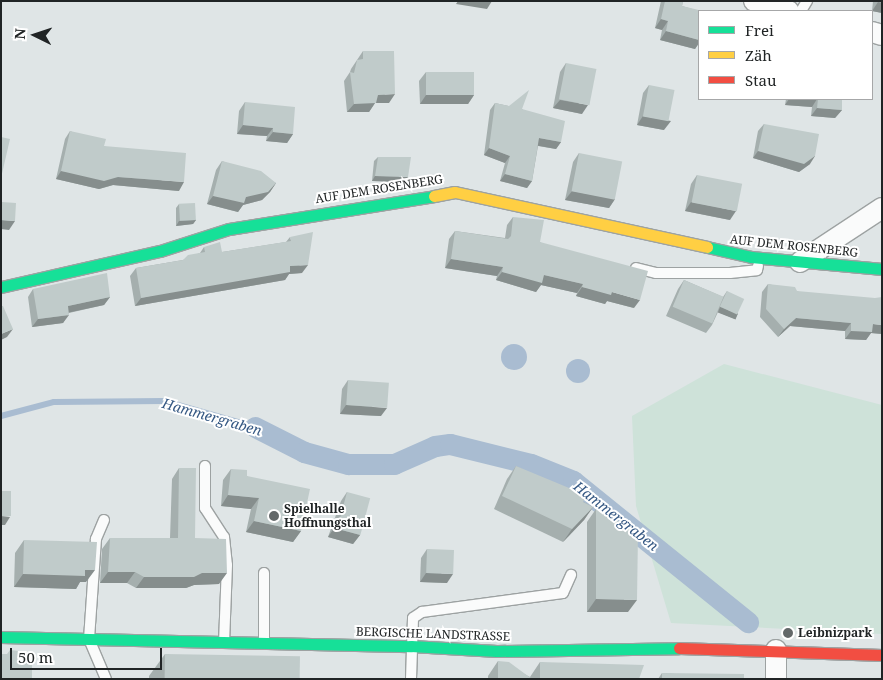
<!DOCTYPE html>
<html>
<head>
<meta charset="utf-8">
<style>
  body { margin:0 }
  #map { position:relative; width:883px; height:680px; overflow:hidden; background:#dfe5e6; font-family:"Noto Serif",serif }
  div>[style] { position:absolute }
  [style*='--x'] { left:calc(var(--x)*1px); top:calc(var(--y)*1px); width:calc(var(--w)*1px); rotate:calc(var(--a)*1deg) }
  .green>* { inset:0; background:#cee2d9 }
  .water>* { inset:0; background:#a9bcd1 }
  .round { border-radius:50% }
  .stream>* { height:6px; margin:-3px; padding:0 3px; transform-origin:3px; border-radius:3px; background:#a9bcd1 }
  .canal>* { height:21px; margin:-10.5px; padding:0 10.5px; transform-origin:10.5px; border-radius:10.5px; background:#a9bcd1 }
  .roads { filter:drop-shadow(1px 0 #9da2a2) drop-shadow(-1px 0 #9da2a2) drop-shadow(0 1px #9da2a2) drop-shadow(0 -1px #9da2a2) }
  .lane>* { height:10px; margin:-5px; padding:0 5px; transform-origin:5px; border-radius:5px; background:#fafbfb }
  .street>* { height:20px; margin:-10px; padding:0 10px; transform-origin:10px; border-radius:10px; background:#fafbfb }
  .fast>* { height:11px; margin:-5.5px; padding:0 5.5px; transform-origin:5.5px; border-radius:5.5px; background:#16e098 }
  .slow>* { height:11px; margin:-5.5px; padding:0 5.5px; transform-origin:5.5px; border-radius:5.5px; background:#ffcf43 }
  .jam>* { height:11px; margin:-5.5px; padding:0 5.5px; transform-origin:5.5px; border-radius:5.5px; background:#f24e42 }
  .wall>* { inset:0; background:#a5afae }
  .shaded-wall>* { inset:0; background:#868e8d; transform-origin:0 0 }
  .building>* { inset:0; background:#c0cbca; transform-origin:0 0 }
  .dots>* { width:14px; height:14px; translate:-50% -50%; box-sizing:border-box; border:2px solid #fff; border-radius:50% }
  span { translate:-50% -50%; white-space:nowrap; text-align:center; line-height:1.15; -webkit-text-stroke:4px #fff; paint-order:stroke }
  .street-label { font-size:12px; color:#202425 }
  .poi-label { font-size:12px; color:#202425; font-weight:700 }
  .left { translate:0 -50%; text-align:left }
  .water-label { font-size:14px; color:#355883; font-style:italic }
  .frame { position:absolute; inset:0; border:2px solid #202425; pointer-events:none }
  .legend { position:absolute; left:698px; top:10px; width:175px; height:90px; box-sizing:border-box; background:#fff; border:1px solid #a6a7a8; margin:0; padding:6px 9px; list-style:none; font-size:15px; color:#202425 }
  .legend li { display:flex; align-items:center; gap:10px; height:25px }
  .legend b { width:25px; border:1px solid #a6a7a8 }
  .north { position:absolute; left:10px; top:10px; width:50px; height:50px; -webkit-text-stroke:4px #fff; paint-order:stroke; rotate:274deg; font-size:14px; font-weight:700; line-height:20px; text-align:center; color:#202425 }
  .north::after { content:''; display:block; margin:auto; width:18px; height:22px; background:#202425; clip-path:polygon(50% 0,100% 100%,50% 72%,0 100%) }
  .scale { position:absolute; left:10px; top:648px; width:152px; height:22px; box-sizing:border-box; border:2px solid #202425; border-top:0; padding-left:6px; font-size:15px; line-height:18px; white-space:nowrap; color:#202425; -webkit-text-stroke:4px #fff; paint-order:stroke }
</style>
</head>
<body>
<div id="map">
  <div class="green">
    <i style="clip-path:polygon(724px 364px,882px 405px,882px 634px,671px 623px,636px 506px,632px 416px)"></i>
  </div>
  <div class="water">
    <i class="round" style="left:501px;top:344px;width:26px;height:26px"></i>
    <i class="round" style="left:566px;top:359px;width:24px;height:24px"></i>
  </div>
  <div class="stream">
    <i style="--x:1;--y:416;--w:55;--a:-14.8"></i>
    <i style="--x:54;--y:402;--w:110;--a:-0.5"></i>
    <i style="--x:164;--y:401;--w:95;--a:15.9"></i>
  </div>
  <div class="canal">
    <i style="--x:255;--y:427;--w:55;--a:27"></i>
    <i style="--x:304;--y:452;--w:46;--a:15.3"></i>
    <i style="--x:348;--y:464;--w:46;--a:0"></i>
    <i style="--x:394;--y:464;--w:45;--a:-23.7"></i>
    <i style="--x:435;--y:446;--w:15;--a:-8"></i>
    <i style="--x:450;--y:444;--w:83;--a:13.9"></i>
    <i style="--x:531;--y:464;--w:45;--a:22"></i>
    <i style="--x:573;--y:481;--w:225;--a:38.9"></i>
  </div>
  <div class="roads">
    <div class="lane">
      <i style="--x:801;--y:11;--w:12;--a:-59"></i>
      <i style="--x:636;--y:268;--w:21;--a:14"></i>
      <i style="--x:656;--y:273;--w:74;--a:0"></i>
      <i style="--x:730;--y:273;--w:27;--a:-6"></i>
      <i style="--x:757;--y:270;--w:4;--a:-76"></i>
      <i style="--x:205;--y:466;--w:42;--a:90"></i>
      <i style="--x:205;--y:508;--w:35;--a:57"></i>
      <i style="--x:224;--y:537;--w:28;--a:84"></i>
      <i style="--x:227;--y:565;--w:77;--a:92.2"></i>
      <i style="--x:104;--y:520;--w:21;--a:113"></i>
      <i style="--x:96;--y:539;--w:100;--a:94"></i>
      <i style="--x:89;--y:639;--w:43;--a:67"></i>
      <i style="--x:264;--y:573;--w:69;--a:90"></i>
      <i style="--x:411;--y:679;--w:61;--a:-88.1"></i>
      <i style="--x:413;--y:618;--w:11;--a:-34"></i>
      <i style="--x:422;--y:612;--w:142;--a:-7.7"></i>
      <i style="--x:563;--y:593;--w:20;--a:-66"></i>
    </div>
    <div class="street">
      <i style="--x:754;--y:1;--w:36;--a:16"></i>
      <i style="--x:872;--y:32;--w:10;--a:17"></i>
      <i style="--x:800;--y:262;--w:98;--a:-33.4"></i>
      <i style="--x:776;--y:650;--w:29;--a:90"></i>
    </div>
    <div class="fast">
      <i style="--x:707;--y:247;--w:45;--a:12.8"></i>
      <i style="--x:751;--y:257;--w:132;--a:5.2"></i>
      <i style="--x:1;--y:287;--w:163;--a:-12.8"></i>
      <i style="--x:160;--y:251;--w:72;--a:-17.7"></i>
      <i style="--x:229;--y:229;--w:208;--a:-9.1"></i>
      <i style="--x:1;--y:637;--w:410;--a:1.3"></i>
      <i style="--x:411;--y:646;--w:86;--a:3.3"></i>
      <i style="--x:497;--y:651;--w:182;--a:-0.9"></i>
    </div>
    <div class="slow">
      <i style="--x:434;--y:196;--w:21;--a:-11"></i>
      <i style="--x:455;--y:192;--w:258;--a:12.3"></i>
    </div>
    <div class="jam">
      <i style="--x:679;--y:648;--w:203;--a:2"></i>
    </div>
  </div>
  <div class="wall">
    <i style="clip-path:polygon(661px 1px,683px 1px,682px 6px,699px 11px,699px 43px,695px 49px,660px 40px,662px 30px,655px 28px)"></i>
    <i style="clip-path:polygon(873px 1px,882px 1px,882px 13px,872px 11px)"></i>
    <i style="clip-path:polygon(363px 51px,389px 103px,375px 103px,369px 112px,347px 112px,344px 81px,350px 72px,351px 69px)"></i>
    <i style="clip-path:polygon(566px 63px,582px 114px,553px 108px,560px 72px)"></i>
    <i style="clip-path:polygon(426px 72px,474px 95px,468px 104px,420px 104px,419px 81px)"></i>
    <i style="clip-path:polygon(649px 85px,664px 130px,637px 125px,643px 93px)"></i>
    <i style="clip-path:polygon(786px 99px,842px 99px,842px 110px,835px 118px,811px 116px,812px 107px,785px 105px)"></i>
    <i style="clip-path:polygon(245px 102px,293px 134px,287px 143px,266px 141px,267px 136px,237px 134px,239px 111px)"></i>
    <i style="clip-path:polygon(495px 103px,522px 109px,561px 142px,556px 149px,538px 146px,532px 181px,527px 188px,500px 181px,505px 163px,484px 155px,490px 110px)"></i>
    <i style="clip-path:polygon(764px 124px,810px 164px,799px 172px,753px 158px,758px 131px)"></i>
    <i style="clip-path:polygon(70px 131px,104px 146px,179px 191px,113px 185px,99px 189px,56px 179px,65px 139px)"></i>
    <i style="clip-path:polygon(579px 153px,615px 199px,609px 208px,565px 200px,573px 162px)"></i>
    <i style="clip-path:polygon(378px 157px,405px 182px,372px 181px,374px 161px)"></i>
    <i style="clip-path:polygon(222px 161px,276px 183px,270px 192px,262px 200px,243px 205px,238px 212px,207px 204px,216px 170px)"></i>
    <i style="clip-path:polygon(697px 175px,730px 220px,685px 211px,691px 184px)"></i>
    <i style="clip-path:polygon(179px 204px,196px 220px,193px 224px,176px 226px,176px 208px)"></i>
    <i style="clip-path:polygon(513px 217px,540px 242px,634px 308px,607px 301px,605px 304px,576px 296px,577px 293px,541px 285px,536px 292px,496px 280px,497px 276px,445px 268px,449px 239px,455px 231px,505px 238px,507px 225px)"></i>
    <i style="clip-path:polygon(290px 237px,302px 273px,289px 274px,285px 280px,135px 306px,130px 276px,136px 268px,183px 260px,200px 253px,204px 247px,222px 252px,286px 242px)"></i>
    <i style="clip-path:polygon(684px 280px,723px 297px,727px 291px,738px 314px,735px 319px,718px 312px,712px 325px,706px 333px,666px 316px,678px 289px)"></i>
    <i style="clip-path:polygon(768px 284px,797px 291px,882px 334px,871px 333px,866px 340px,845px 339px,845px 331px,790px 326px,778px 337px,760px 317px,762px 292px)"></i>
    <i style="clip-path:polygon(33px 289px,110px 297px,104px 305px,69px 313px,63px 323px,32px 327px,28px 297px)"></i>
    <i style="clip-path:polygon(348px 380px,381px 416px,340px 414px,342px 389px)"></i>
    <i style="clip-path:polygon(516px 466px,593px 507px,584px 520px,563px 542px,494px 509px,507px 479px)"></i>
    <i style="clip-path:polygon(179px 468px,195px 538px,219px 584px,194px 585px,186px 588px,136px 588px,127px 583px,100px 583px,102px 549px,110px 538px,170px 538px,172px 479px)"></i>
    <i style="clip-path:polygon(231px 469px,247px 476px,301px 531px,293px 542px,246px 532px,251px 509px,221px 506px,223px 480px)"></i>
    <i style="clip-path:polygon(347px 492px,360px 535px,353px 544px,328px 537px,341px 501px)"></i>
    <i style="clip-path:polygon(596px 509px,628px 612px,587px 612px,587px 522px)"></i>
    <i style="clip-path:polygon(24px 540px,86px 582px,80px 582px,76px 589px,14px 587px,15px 553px)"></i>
    <i style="clip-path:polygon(427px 549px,447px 583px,420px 582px,421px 558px)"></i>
    <i style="clip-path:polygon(165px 654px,299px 679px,149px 679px,149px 676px)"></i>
    <i style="clip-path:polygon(498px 661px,530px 677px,540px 662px,639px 679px,488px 679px,488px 676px)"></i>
    <i style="clip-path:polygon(662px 673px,744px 679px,658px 679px)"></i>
  </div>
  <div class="shaded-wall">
    <i style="clip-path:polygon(458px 1px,492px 1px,487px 9px,456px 4px)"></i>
    <i style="clip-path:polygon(878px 2px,882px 3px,882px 13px,872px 11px)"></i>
    <i style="clip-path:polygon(661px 19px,668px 21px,662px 30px,655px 28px)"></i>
    <i style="clip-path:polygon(666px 31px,699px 40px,699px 43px,695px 49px,660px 40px)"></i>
    <i style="clip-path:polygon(395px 94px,389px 103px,375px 103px,369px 112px,347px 112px,354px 104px,378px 95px)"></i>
    <i style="clip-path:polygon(426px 95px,474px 95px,468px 104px,420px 104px)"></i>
    <i style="clip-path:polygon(789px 99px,817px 99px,812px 107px,785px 105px)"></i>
    <i style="clip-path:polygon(560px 100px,588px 105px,582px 114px,553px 108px)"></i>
    <i style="clip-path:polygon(817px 108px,842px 110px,835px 118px,811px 116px)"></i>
    <i style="clip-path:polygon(643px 116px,671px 121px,664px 130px,637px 125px)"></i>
    <i style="clip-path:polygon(243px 125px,273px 128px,267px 136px,237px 134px)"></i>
    <i style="clip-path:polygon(273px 132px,293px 134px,287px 143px,266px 141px)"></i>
    <i style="clip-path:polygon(539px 138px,561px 142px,556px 149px,534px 145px)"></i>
    <i style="clip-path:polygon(489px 148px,510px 156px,505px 163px,484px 155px)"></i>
    <i style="clip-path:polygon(758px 151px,815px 156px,810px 164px,799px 172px,753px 158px)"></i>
    <i style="clip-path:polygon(61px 171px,118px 177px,184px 182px,179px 191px,113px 185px,99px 189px,56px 179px)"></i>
    <i style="clip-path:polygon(505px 174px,532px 181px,527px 188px,500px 181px)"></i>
    <i style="clip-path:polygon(375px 176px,408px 177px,405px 182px,372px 181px)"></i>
    <i style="clip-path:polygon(276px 183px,270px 192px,262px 200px,243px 205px,238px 212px,207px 204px,213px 196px,246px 197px)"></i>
    <i style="clip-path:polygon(572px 191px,615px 199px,609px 208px,565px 200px)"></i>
    <i style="clip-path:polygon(691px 202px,736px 211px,730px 220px,685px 211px)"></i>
    <i style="clip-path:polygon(1px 220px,15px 221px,9px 230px,1px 229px)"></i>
    <i style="clip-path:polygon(196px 220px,193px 224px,176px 226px,179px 221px)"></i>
    <i style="clip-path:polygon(451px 259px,503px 267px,497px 276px,445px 268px)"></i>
    <i style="clip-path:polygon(308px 265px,302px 273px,289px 274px,285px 280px,135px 306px,141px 298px,290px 266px)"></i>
    <i style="clip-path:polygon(502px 272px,544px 275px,583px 284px,577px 293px,541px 285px,536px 292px,496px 280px)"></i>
    <i style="clip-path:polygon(582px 287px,612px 292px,640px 300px,634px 308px,607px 301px,605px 304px,576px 296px)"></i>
    <i style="clip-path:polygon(110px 297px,104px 305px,62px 314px,68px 306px)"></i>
    <i style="left:720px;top:307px;width:19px;height:6px;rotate:21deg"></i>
    <i style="clip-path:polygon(69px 315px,63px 323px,32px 327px,38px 319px)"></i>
    <i style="clip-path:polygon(796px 318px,851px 323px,845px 331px,790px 326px,778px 337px,784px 329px)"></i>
    <i style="clip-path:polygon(873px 324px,882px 325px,882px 334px,871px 333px,866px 340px,845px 339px,851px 331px)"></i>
    <i style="clip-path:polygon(13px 329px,7px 337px,1px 340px,1px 334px)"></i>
    <i style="clip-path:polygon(346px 405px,387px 408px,381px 416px,340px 414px)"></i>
    <i style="clip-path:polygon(228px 495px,259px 498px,251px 509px,221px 506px)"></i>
    <i style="clip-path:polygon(593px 507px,584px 520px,563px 542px,572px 529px)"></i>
    <i style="clip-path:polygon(1px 516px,10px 517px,5px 525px,1px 525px)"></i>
    <i style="clip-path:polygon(254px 521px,301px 531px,293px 542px,246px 532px)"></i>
    <i style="clip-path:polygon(334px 528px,360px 535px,353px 544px,328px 537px)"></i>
    <i style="clip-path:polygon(85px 570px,95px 570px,86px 582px,80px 582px,76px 589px,14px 587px,23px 574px)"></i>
    <i style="clip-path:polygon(108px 572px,135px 572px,127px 583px,100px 583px)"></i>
    <i style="clip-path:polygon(202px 573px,227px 573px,219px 584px,194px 585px,186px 588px,136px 588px,144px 577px)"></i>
    <i style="clip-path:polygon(426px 573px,453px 574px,447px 583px,420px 582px)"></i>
    <i style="clip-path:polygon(596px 599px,637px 600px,628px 612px,587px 612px)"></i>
  </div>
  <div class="building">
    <i style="clip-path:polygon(665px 1px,683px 1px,682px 6px,703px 11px,699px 11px,699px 40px,666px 31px,668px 21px,661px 19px)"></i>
    <i style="clip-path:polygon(363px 51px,394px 51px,395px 94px,378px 95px,376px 103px,354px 104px,350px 72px,354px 73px,357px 60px,363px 59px)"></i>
    <i style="left:566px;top:63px;width:31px;height:37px;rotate:11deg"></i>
    <i style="left:426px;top:72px;width:48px;height:23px"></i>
    <i style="left:649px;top:85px;width:26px;height:32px;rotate:11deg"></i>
    <i style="clip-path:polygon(529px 90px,522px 109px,565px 121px,561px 142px,539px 138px,532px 181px,505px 174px,510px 156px,489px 148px,495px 103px,509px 106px)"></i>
    <i style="clip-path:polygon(818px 99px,842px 99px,842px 110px,817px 108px)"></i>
    <i style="clip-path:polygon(245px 102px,295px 107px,293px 134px,273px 132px,273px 128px,243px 125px)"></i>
    <i style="clip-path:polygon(764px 124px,819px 134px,815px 156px,804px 164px,758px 151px)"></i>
    <i style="clip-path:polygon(70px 131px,106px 139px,104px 146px,186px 153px,184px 182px,118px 177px,104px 181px,61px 171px)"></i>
    <i style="clip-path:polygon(1px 137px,10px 139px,1px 178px)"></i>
    <i style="left:579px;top:153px;width:44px;height:39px;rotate:11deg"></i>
    <i style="clip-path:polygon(378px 157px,411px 157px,408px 177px,375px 176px)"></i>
    <i style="clip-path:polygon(222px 161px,261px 171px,276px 183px,268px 192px,246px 197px,244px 203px,213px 196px)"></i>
    <i style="left:697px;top:175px;width:46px;height:28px;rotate:11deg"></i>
    <i style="clip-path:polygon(1px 196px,2px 196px,2px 202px,16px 203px,15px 221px,1px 220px)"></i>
    <i style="left:195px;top:203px;width:17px;height:16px;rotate:87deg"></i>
    <i style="clip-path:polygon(513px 217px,544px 220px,540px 242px,648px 271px,640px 300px,612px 292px,611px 295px,582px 287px,583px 284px,544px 275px,542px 283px,502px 272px,503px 267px,451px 259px,455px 231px,508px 239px,511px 236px)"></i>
    <i style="clip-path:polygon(313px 232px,308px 265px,290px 266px,290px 272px,141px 298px,136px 268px,183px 260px,188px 255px,205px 252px,204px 247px,220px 242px,222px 252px,291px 241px,290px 237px)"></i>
    <i style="clip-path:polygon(107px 273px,110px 297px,68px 306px,69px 315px,38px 319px,33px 289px)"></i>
    <i style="left:684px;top:280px;width:43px;height:29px;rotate:23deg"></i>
    <i style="clip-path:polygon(768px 284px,795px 287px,797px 291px,875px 298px,882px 297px,882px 325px,873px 324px,872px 332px,851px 331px,851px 323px,796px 318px,784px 329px,766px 309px)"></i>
    <i style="left:727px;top:291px;width:19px;height:17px;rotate:25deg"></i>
    <i style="clip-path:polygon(1px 306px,3px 306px,13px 329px,1px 334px)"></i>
    <i style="left:348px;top:380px;width:41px;height:25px;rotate:4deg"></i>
    <i style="clip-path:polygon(516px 466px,586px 495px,583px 502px,593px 507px,572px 529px,502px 496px)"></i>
    <i style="clip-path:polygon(179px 468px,196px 468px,195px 538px,226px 539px,227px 573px,202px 573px,194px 577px,144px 577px,135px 572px,108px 572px,110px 538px,178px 538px)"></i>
    <i style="clip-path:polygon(231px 469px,247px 470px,247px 476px,310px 489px,301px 531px,254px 521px,259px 498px,228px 495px)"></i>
    <i style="left:1px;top:491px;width:10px;height:25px"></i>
    <i style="left:347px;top:492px;width:24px;height:38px;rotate:15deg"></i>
    <i style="clip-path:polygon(596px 509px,638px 532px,637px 600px,596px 599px)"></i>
    <i style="clip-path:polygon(24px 540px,97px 542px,95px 570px,85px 570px,85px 576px,23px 574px)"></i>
    <i style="left:427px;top:549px;width:27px;height:24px;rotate:2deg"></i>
    <i style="clip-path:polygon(10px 650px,19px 651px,32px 663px,32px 679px,1px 678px,1px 654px,7px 654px)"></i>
    <i style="left:165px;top:654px;width:135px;height:25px;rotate:1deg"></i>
    <i style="clip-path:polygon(498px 661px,509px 662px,532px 679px,498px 679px)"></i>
    <i style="clip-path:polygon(540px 662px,644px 665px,639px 679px,540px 679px)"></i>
    <i style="clip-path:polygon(662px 673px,744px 674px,744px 679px,662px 679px)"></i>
  </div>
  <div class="dots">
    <i style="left:274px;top:516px;background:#636869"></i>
    <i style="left:788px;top:633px;background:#636869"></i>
  </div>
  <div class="street-label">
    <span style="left:379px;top:189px;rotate:-9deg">AUF DEM ROSENBERG</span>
    <span style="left:794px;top:246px;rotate:6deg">AUF DEM ROSENBERG</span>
    <span style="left:433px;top:634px;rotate:2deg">BERGISCHE LANDSTRASSE</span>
  </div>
  <div class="poi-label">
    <span class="left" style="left:284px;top:516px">Spielhalle<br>Hoffnungsthal</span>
    <span class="left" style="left:798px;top:633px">Leibnizpark</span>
  </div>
  <div class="water-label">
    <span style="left:212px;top:417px;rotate:16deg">Hammergraben</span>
    <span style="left:616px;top:516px;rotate:38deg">Hammergraben</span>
  </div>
  <div class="frame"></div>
  <ul class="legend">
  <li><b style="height:6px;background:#16e098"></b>Frei</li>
  <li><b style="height:6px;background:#ffcf43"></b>Zäh</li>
  <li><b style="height:6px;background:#f24e42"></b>Stau</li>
  </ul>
  <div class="north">N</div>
  <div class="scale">50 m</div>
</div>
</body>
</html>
